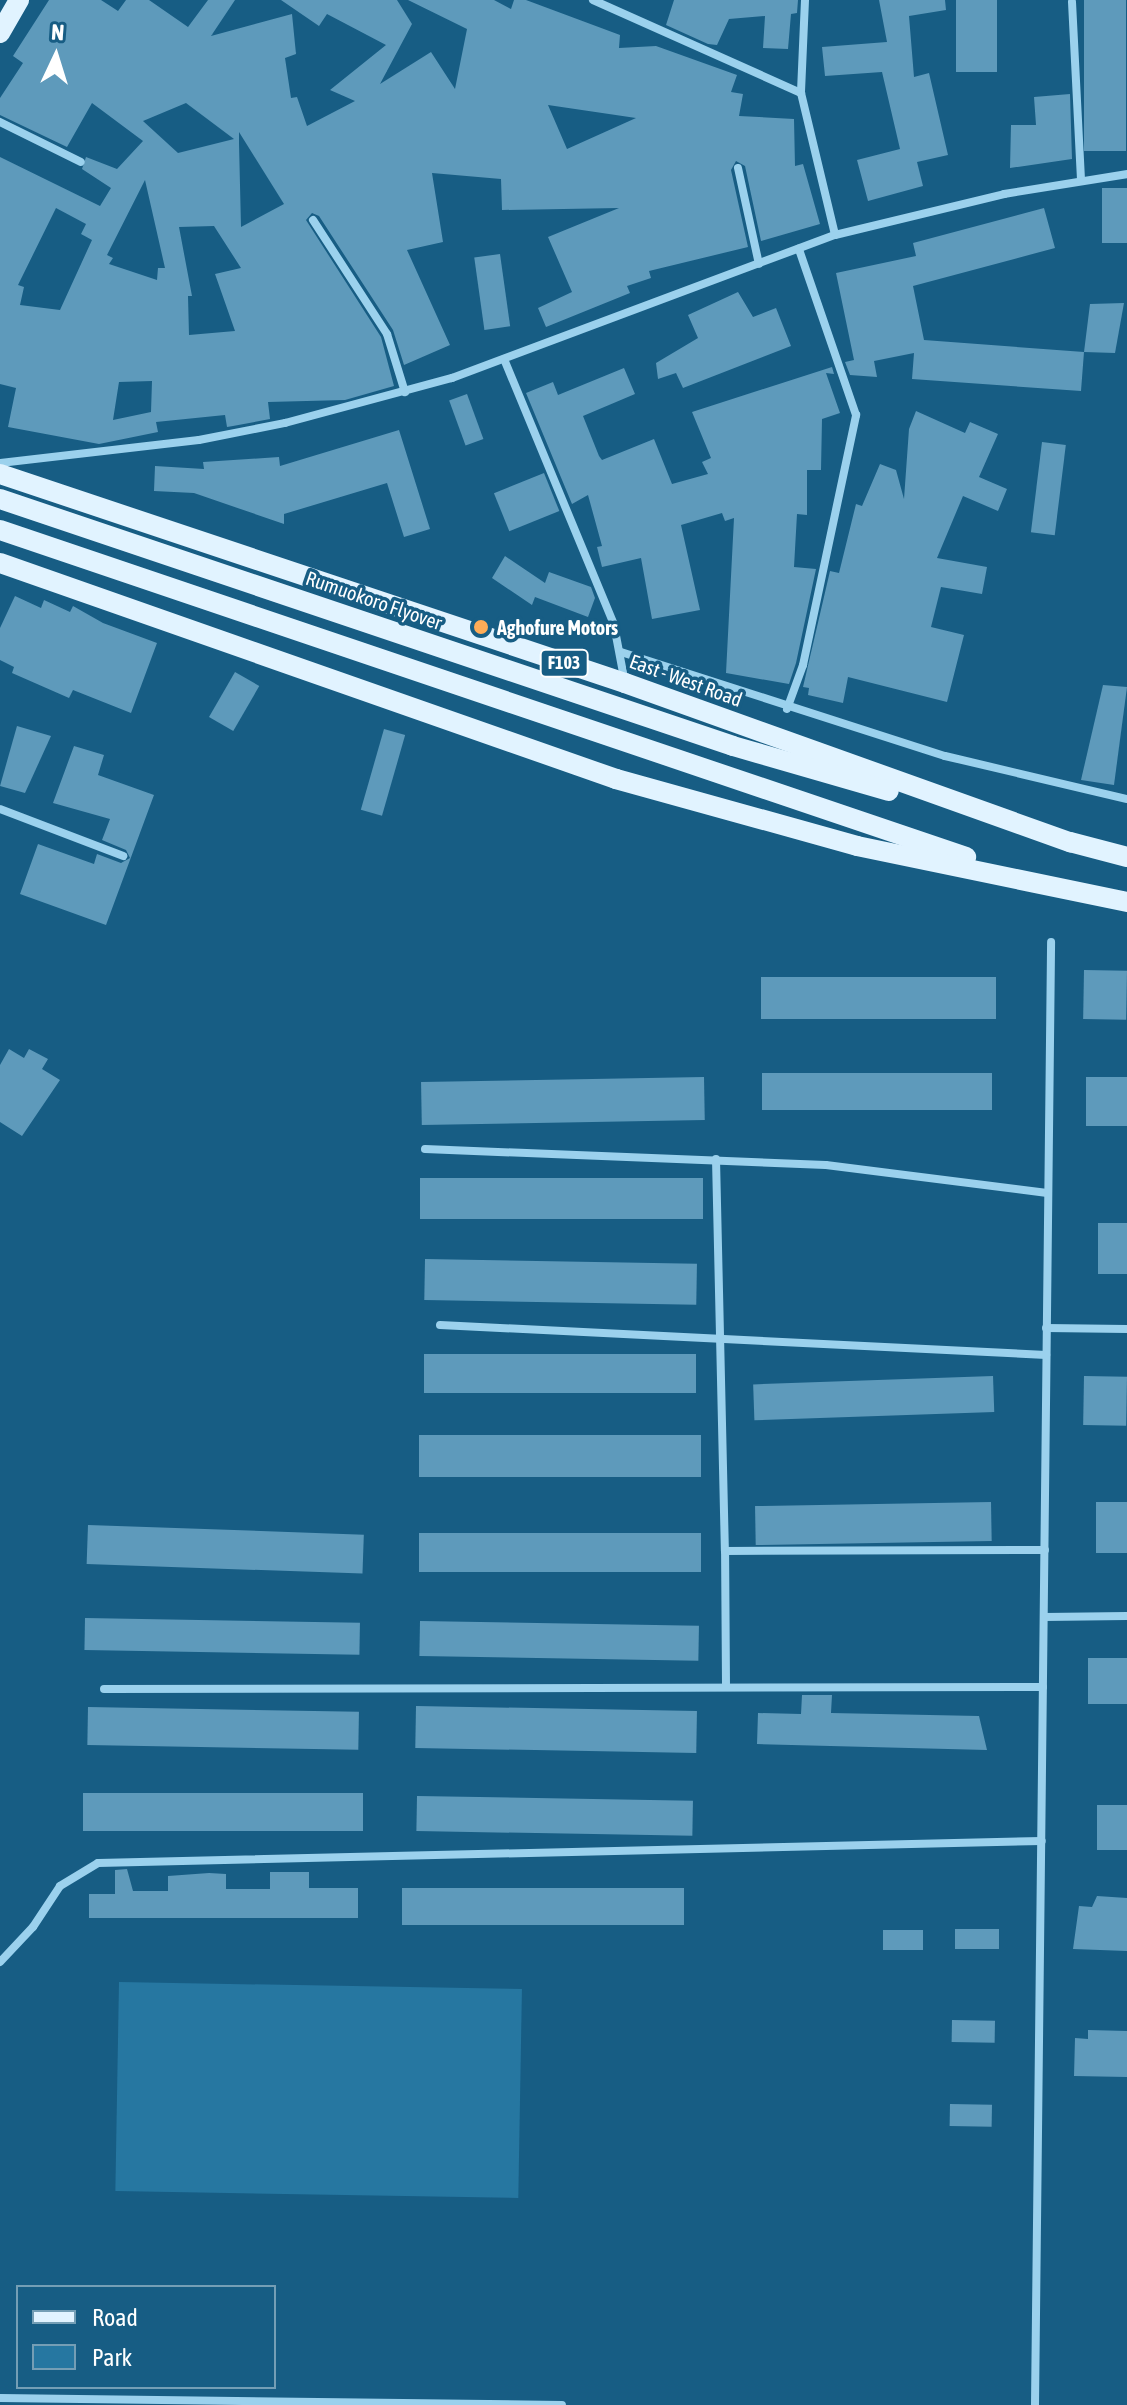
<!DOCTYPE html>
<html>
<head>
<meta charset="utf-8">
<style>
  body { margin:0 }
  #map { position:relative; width:1127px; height:2405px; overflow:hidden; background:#175d84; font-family:"Asap Condensed",sans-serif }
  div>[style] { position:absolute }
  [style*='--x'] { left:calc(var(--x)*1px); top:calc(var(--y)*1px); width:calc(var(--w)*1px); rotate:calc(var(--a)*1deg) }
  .green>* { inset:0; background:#2677a1; transform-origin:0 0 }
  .building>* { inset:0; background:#5e9abb; transform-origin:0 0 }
  .street>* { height:8px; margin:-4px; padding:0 4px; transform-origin:4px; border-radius:4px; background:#9bd1ed }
  .primary>* { height:20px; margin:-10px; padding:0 10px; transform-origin:10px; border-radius:10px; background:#e1f3ff }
  .dots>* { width:22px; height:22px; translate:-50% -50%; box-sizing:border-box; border:4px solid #175d84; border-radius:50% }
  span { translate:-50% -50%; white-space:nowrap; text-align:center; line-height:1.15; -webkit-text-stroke:7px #175d84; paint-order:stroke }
  .shield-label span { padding:2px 6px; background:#175d84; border:2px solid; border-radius:6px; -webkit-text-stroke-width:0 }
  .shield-label { font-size:18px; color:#fff; font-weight:700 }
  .street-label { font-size:20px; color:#fff }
  .poi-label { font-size:20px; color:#fff; font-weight:700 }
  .left { translate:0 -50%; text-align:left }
  .legend { position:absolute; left:16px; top:2285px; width:260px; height:104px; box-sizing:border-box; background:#175d84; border:2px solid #749eb5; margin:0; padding:10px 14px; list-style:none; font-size:24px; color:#fff }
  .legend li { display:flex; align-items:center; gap:16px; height:40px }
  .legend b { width:40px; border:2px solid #749eb5 }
  .north { position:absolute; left:16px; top:16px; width:80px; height:80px; -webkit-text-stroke:6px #175d84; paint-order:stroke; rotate:4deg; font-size:22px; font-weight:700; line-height:32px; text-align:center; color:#fff }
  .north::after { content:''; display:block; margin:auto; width:28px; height:36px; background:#fff; clip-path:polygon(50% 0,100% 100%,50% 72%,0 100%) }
</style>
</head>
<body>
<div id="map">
  <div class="green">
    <i style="left:119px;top:1982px;width:403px;height:209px;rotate:1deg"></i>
  </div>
  <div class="building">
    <i style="clip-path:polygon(evenodd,49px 0,101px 0,118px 11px,126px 0,149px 0,188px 27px,208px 0,235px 0,211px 36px,292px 14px,296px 54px,285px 58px,291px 98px,297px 97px,307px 126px,355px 101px,330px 90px,386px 45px,327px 14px,319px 26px,281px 0,397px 0,412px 24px,380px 84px,431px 52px,455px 89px,467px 29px,408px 0,494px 0,511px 9px,514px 0,526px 0,620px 35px,619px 48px,656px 46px,737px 75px,731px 92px,743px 94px,739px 116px,794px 119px,795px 166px,803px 164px,820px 224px,761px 241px,745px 166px,736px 161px,731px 170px,748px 247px,649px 271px,651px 278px,627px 286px,630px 293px,546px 327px,538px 308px,572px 292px,548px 237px,619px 208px,502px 210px,501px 179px,432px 173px,443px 242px,407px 250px,450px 345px,404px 365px,393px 330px,319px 216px,312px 213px,306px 220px,381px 337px,394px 386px,345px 400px,268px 402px,270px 419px,233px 426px,227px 427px,225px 415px,156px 422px,158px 432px,99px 444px,8px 427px,16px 388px,0 384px,0 157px,100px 206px,111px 188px,82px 169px,86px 157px,117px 169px,143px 141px,92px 103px,67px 147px,0 115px,0 98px,23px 63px,13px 56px,49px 0,186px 103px,234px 139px,178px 153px,143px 121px,186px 103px,49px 0,548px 105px,636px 118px,567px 149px,548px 105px,49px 0,239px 132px,284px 204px,241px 227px,239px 143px,239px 132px,49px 0,145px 180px,165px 268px,158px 268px,157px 280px,109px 264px,113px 258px,107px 255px,145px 180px,49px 0,56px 208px,86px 224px,81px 234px,92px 240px,60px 310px,20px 305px,24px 287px,18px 285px,56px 208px,49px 0,214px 226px,241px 268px,215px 274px,235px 331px,189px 335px,188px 296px,192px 296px,179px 227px,214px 226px,49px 0,152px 381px,151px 412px,113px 420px,119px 382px,152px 381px)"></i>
    <i style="clip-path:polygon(674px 0,798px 0,797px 13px,791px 14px,788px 49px,763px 48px,765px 16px,729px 19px,717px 45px,708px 44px,666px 25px)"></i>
    <i style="clip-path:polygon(879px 0,945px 0,946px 10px,909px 16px,914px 77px,929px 73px,948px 155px,917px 162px,923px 186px,868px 201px,857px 160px,900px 149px,882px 72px,825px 76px,822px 47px,887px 42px)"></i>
    <i style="left:956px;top:0;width:41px;height:72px"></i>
    <i style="left:1084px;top:0;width:42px;height:151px"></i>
    <i style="clip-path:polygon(1070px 94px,1072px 159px,1010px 168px,1011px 125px,1036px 125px,1034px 97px)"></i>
    <i style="left:1102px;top:188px;width:25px;height:55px"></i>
    <i style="clip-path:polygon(1044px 208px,1055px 248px,913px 286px,924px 340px,1084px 352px,1081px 391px,912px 379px,914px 353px,874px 361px,877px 377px,850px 375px,845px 362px,854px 360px,836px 273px,916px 256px,913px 243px)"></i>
    <i style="left:500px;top:254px;width:73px;height:26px;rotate:82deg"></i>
    <i style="clip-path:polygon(738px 292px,753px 317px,776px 308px,791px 346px,683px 388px,676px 373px,658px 379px,656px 363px,698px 338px,688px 315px)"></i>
    <i style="clip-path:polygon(1124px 303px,1115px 353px,1084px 352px,1090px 304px)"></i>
    <i style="clip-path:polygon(832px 367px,834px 374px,826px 373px,840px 413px,822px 419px,821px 470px,807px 470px,807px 515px,797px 514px,794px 567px,816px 569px,796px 663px,789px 684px,726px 673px,734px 518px,725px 521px,722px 513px,681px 525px,700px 610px,652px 619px,641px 558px,602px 567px,597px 547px,602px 546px,588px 495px,572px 504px,526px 393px,553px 382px,558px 395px,624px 368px,635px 394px,583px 416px,599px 456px,602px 460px,654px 439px,672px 484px,708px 474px,702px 462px,711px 458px,692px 412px)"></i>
    <i style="left:467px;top:394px;width:48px;height:19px;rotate:70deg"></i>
    <i style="clip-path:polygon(916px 411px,965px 433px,970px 422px,998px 434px,979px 477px,1007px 489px,998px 511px,963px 496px,937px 558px,987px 567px,982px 594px,941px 587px,931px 627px,964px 635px,947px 702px,848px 677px,843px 703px,808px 695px,809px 688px,803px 687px,830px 571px,839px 573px,856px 504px,862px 506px,880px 464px,896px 470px,904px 499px,909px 429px)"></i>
    <i style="clip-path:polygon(399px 430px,430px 529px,404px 537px,387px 483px,284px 514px,284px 524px,194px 493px,154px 491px,155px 466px,204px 469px,203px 462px,279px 457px,280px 466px)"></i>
    <i style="left:1042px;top:442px;width:24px;height:91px;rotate:7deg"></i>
    <i style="left:544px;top:473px;width:41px;height:54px;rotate:68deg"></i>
    <i style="clip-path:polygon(505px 556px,545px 583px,549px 572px,591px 587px,595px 598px,588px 617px,535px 597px,532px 605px,492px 578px)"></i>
    <i style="clip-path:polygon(15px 596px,41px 608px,44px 600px,70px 612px,73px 606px,103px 623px,157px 643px,131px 713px,73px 690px,69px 698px,12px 673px,14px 667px,0 660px,0 628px)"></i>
    <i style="left:235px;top:672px;width:28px;height:52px;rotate:30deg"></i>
    <i style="clip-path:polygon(1103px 685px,1127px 687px,1114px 785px,1081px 780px)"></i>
    <i style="clip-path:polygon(17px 726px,51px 736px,25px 793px,0 786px)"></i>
    <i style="left:384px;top:729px;width:22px;height:84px;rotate:16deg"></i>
    <i style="clip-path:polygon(74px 746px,104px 755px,98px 775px,154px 795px,106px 925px,20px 894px,38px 844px,94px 864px,97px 854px,121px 863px,130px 858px,126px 850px,102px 840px,110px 819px,53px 803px)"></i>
    <i style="left:1084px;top:970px;width:43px;height:49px;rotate:1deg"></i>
    <i style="left:761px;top:977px;width:235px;height:42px"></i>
    <i style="clip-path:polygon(9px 1049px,24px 1058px,29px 1049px,48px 1059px,42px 1069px,60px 1080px,22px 1136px,0 1122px,0 1065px)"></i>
    <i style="left:762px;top:1073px;width:230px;height:37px"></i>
    <i style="left:704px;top:1077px;width:43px;height:283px;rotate:89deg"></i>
    <i style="left:1086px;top:1077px;width:41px;height:49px"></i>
    <i style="left:703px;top:1178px;width:41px;height:283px;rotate:90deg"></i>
    <i style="left:1098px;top:1223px;width:29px;height:51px"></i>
    <i style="left:425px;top:1259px;width:272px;height:41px;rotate:1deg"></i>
    <i style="left:696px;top:1354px;width:39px;height:272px;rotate:90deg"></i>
    <i style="left:993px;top:1376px;width:36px;height:240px;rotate:88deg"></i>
    <i style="left:1084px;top:1376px;width:43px;height:49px;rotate:1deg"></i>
    <i style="left:701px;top:1435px;width:42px;height:282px;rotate:90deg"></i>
    <i style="left:991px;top:1502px;width:39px;height:236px;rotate:89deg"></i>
    <i style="left:1096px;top:1502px;width:31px;height:51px"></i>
    <i style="left:88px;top:1525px;width:276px;height:39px;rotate:2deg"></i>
    <i style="left:419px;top:1533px;width:282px;height:39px"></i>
    <i style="left:85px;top:1618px;width:275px;height:32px;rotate:1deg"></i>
    <i style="left:420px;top:1621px;width:279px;height:35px;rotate:1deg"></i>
    <i style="left:1088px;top:1658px;width:39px;height:46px"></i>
    <i style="clip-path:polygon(802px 1695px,832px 1695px,831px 1713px,979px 1716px,987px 1750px,757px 1744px,758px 1713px,801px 1714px)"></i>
    <i style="left:416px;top:1706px;width:281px;height:42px;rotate:1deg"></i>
    <i style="left:88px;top:1707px;width:271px;height:38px;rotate:1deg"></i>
    <i style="left:83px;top:1793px;width:280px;height:38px"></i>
    <i style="left:417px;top:1796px;width:276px;height:35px;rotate:1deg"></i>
    <i style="left:1097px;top:1805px;width:30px;height:45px"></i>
    <i style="clip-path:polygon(127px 1869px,133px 1891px,168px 1891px,168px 1876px,209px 1873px,226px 1874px,226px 1889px,270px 1889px,270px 1872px,309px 1872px,309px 1888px,358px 1888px,358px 1918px,89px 1918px,89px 1894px,115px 1894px,115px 1870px)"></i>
    <i style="left:402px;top:1888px;width:282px;height:37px"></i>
    <i style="clip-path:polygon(1097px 1896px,1127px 1898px,1127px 1951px,1073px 1949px,1079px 1906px,1092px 1907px)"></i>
    <i style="left:999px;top:1929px;width:20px;height:44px;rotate:90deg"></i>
    <i style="left:883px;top:1930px;width:40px;height:20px"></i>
    <i style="left:952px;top:2020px;width:43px;height:22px;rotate:1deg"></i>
    <i style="clip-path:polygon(1088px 2030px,1127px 2031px,1127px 2077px,1074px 2076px,1075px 2038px,1088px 2039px)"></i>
    <i style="left:950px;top:2104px;width:42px;height:22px;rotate:1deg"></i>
  </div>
  <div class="street">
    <i style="--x:593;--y:0;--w:228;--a:24.1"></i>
    <i style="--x:805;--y:0;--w:93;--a:92.5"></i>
    <i style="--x:801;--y:93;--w:146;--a:76.5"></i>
    <i style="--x:1072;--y:2;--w:178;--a:87.1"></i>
    <i style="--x:0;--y:122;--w:90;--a:26.3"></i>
    <i style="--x:738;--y:168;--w:98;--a:77.7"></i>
    <i style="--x:313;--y:220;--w:136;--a:57"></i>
    <i style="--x:387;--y:334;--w:61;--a:72.8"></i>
    <i style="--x:504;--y:359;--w:288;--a:67.5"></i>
    <i style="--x:614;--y:625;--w:59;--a:79.3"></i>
    <i style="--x:0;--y:463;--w:200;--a:-6.6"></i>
    <i style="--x:199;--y:440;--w:88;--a:-11.2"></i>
    <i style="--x:285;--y:423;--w:173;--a:-15.1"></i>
    <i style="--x:452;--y:378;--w:409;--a:-20.5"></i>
    <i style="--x:835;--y:235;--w:174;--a:-13.6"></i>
    <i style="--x:1004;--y:194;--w:125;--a:-9.2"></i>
    <i style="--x:621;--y:652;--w:340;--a:17.8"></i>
    <i style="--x:945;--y:756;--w:187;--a:13.3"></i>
    <i style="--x:787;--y:709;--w:47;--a:-70"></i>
    <i style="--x:803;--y:665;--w:256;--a:-78"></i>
    <i style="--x:856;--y:415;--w:176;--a:-109"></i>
    <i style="--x:0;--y:809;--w:132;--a:20.9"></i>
    <i style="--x:425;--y:1149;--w:401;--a:2.3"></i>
    <i style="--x:826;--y:1165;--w:223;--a:7.2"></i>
    <i style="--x:716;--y:1159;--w:392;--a:88.7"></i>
    <i style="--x:440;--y:1325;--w:607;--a:2.83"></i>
    <i style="--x:1046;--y:1328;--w:81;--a:0.7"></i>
    <i style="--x:1044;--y:1617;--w:83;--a:-0.7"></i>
    <i style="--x:726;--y:1685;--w:134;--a:-90.4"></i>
    <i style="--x:725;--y:1551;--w:320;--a:-0.2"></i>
    <i style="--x:104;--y:1689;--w:939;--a:-0.12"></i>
    <i style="--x:0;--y:1962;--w:48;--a:-46.7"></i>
    <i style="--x:33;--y:1927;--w:49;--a:-56.6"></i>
    <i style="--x:60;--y:1886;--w:44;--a:-31.2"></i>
    <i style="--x:98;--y:1863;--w:944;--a:-1.34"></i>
    <i style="--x:0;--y:2398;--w:562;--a:0.71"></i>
    <i style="--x:1035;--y:2405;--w:1463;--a:-89.37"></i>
  </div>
  <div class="primary">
    <i style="--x:0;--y:33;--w:38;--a:-60"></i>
    <i style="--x:0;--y:474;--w:659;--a:18.49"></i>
    <i style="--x:625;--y:683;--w:473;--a:19.7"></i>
    <i style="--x:1070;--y:842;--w:59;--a:14.7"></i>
    <i style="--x:0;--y:499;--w:773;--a:18.62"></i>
    <i style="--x:733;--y:746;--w:162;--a:16.1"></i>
    <i style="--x:0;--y:530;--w:1020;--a:18.7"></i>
    <i style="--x:0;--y:563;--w:653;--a:19.32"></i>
    <i style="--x:616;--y:779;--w:250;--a:15.5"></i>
    <i style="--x:857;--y:846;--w:276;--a:11.7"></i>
  </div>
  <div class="dots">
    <i style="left:481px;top:627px;background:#ffac57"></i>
  </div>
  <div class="shield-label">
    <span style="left:564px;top:663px">F103</span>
  </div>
  <div class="street-label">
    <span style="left:374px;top:600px;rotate:19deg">Rumuokoro Flyover</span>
    <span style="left:686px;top:680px;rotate:20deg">East - West Road</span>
  </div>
  <div class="poi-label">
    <span class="left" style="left:497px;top:627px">Aghofure Motors</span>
  </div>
  <ul class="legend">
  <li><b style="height:10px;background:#e1f3ff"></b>Road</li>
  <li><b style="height:22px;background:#2677a1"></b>Park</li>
  </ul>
  <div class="north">N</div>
</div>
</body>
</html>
